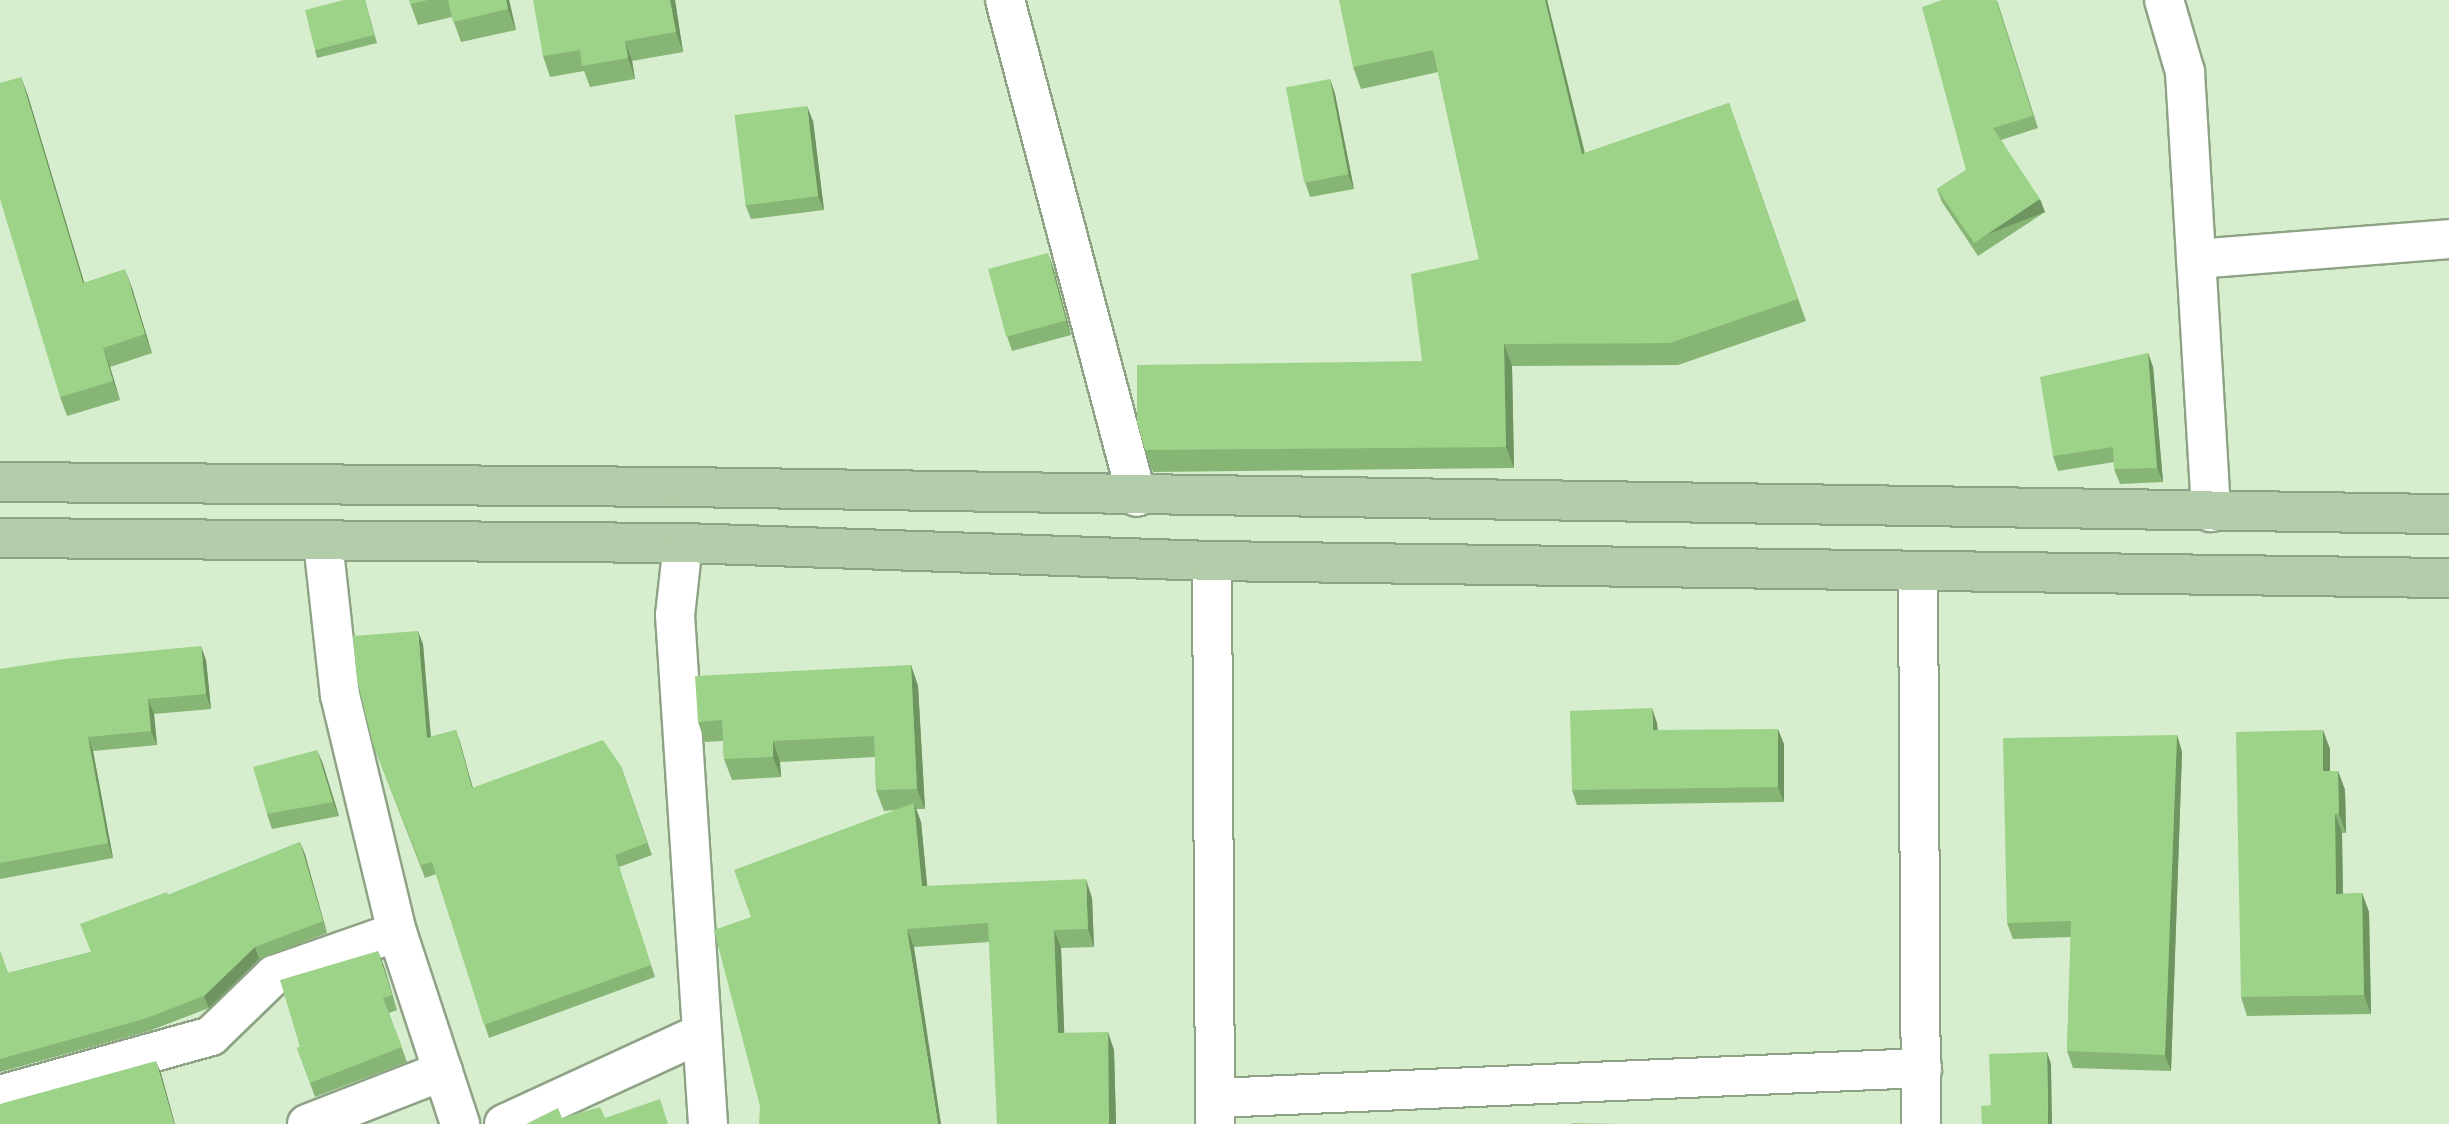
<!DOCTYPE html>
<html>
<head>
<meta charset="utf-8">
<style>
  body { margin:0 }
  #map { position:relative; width:2449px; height:1124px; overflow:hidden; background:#d6edce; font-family:Mulish,sans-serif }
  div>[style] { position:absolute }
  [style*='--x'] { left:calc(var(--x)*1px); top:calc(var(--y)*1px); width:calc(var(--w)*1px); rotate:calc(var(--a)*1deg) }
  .roads { filter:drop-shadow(2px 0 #8ea386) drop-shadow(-2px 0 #8ea386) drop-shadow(0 2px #8ea386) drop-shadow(0 -2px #8ea386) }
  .minor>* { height:38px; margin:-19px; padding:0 19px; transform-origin:19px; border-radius:19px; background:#fff }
  .primary>* { height:38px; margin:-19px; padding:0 19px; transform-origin:19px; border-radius:19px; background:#b3cdaa }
  .wall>* { inset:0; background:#87b575 }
  .shaded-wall>* { inset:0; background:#6e945f; transform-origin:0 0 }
  .building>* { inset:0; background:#9dd388; transform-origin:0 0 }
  span { translate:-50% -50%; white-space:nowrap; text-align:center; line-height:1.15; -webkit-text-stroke:5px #fff; paint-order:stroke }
</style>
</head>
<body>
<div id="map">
  <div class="roads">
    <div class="minor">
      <i style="--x:1005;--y:0;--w:514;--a:75.13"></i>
      <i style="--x:2164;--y:0;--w:75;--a:73.7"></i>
      <i style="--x:2185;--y:72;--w:441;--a:86.6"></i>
      <i style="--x:2196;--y:259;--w:254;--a:-4.5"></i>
      <i style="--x:323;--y:542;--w:154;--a:83.7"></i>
      <i style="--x:340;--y:695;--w:244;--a:76.5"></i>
      <i style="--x:397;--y:932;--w:202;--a:71.8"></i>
      <i style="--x:683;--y:543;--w:72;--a:96.3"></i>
      <i style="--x:675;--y:615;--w:510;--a:86.29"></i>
      <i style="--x:1212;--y:561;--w:561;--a:89.69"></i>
      <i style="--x:1918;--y:572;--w:552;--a:89.69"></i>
      <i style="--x:0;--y:1095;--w:219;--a:-15.6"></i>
      <i style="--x:211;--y:1036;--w:88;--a:-44.1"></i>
      <i style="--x:274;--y:975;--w:130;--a:-19.3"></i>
      <i style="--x:1215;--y:1098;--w:708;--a:-2.43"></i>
      <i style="--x:307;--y:1124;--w:146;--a:-21.3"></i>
      <i style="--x:504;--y:1124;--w:216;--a:-24.7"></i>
    </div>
    <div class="primary">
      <i style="--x:0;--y:482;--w:682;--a:0.42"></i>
      <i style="--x:682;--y:487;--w:1767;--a:0.88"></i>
      <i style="--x:0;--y:538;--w:683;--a:0.42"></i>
      <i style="--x:683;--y:543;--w:529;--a:1.95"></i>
      <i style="--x:1212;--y:561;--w:1237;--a:0.79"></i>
    </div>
  </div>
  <div class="wall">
    <i style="clip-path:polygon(365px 0,377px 43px,317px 58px,315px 50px)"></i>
    <i style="clip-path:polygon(409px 0,509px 0,516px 30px,461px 42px,452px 17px,418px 25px)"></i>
    <i style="clip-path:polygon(675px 0,683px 52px,632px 61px,635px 79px,590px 87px,584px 71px,550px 77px,543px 56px)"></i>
    <i style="clip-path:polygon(1547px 0,1585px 153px,1729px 103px,1806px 321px,1678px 365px,1512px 366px,1514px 468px,1153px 472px,1145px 450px,1422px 361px,1479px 259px,1438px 72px,1361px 89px,1353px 67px)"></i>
    <i style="clip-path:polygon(1997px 0,2038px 128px,2001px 140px,2045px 212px,1978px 256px,1942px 202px,1937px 189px,1966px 170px)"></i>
    <i style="clip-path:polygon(21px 77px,28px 96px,84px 282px,132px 288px,152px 353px,110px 367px,120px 400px,67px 416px,60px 397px)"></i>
    <i style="clip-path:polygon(1330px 79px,1335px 94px,1354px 189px,1310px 197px,1305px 182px)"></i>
    <i style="clip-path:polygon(813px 121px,824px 210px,751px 219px,745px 204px)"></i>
    <i style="clip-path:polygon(1053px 267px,1071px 335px,1012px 351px,1007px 336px)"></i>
    <i style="clip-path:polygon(2148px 353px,2153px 367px,2163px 482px,2120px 484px,2114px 469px,2114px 462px,2058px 471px,2053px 456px)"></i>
    <i style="clip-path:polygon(423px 644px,430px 737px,456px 730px,473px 788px,621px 766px,652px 855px,619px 867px,655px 977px,489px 1038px,436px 874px,425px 878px,373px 744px)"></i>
    <i style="clip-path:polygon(206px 660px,211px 709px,154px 714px,157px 745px,93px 751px,113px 858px,0 879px,0 669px)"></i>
    <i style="clip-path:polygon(911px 665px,918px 686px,925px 809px,916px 809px,921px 822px,927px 886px,1092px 898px,1094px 947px,1061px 948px,1064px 1033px,1114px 1050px,1116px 1124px,989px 942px,914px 947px,760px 1106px,751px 917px,895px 810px,884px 811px,876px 790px,875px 757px,780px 762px,781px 777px,732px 780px,724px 759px,723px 741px,705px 742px,698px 722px)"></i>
    <i style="clip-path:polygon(1657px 723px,1658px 730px,1784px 744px,1784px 802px,1577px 805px,1572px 790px)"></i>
    <i style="clip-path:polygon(2177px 735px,2182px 752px,2171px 1071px,2073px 1068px,2067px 1051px,2071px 937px,2013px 939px,2007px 923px)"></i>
    <i style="clip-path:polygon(2330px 749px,2330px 771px,2338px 771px,2345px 790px,2346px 833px,2342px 833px,2343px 894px,2362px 893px,2369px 912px,2371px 1014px,2247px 1016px,2241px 997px)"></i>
    <i style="clip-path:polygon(317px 750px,339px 816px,272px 829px,267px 814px)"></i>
    <i style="clip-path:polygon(300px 842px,327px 933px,259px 959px,209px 1008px,149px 1031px,0 1072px,0 951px,8px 973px,91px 952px,168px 895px)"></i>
    <i style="clip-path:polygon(378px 951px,397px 1010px,389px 1013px,407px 1062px,315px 1097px,297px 1048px,300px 1047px)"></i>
  </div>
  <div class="shaded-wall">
    <i style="clip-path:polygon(506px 0,509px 0,516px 30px,508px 9px)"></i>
    <i style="clip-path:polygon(670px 0,675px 0,683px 52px,676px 32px)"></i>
    <i style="clip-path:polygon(1545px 0,1547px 0,1590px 176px,1582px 154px)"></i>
    <i style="clip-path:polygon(625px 41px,632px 61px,635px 79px,628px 58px)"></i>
    <i style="clip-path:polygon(21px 77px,28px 96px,90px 302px,83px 283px)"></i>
    <i style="clip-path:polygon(1330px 79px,1335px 94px,1354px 189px,1348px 174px)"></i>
    <i style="clip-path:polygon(807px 106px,813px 121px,824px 210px,818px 196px)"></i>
    <i style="left:2040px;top:199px;width:14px;height:79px;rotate:69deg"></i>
    <i style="clip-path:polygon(1048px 253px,1053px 267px,1071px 335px,1066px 321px)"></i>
    <i style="clip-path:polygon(125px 269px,132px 288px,152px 353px,145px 334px)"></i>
    <i style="clip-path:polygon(1504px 344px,1512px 366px,1514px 468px,1506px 447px)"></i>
    <i style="clip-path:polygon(103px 348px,110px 367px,120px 400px,113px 381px)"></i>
    <i style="clip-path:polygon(2148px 353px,2153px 367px,2163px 482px,2157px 468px)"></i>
    <i style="clip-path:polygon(418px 631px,423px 644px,432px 750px,427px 738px)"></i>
    <i style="clip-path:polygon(201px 646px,206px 660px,211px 709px,206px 694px)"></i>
    <i style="clip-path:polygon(911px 665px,918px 686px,925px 809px,917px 789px)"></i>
    <i style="clip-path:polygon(148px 699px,154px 714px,157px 745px,151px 731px)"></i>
    <i style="clip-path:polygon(1652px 708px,1657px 723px,1658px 744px,1653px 730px)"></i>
    <i style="clip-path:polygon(1778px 729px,1784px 744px,1784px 802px,1778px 787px)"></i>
    <i style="clip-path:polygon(456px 730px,460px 742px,476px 800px,472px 788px)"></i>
    <i style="clip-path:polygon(2323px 730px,2330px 749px,2330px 790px,2323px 771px)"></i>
    <i style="clip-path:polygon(2177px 735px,2182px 752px,2171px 1071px,2165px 1055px)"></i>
    <i style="clip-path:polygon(88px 737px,93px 751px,113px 858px,108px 843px)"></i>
    <i style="clip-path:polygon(773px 741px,780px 762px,781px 777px,773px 757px)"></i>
    <i style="clip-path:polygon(317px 750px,323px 764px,339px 816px,333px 802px)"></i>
    <i style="clip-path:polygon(2338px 771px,2345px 790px,2346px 833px,2339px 814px)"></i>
    <i style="clip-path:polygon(914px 803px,921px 822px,929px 904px,922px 886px)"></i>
    <i style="clip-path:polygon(2335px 814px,2342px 833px,2343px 913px,2336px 894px)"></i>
    <i style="clip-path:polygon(300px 842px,305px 854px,327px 933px,323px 921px)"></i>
    <i style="clip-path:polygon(1086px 879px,1092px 898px,1094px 947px,1088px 929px)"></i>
    <i style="clip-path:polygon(2362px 893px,2369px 912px,2371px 1014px,2364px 995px)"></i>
    <i style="clip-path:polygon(907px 929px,914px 947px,941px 1124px,938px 1124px)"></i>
    <i style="clip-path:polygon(1054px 930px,1061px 948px,1065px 1051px,1058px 1033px)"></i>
    <i style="clip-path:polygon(255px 947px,259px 959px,209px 1008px,204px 996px)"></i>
    <i style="clip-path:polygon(378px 951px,384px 966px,397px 1010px,392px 995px)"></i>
    <i style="clip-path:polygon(1108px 1032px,1114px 1050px,1116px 1124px,1109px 1124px)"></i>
    <i style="clip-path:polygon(2047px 1052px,2051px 1064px,2052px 1124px,2048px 1124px)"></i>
    <i style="clip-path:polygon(156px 1061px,161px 1073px,175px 1124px,174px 1124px)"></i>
  </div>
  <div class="building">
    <i style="clip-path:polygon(344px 0,365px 0,374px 35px,315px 50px,305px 10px)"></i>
    <i style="clip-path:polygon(409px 0,428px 0,410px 4px)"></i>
    <i style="clip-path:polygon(448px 0,506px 0,508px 9px,453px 22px)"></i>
    <i style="clip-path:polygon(533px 0,670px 0,676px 32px,625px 41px,628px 58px,582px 66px,580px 50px,543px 56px)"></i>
    <i style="clip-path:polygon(1339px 0,1545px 0,1582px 154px,1729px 103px,1798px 299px,1670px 343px,1504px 344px,1506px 447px,1145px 450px,1137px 421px,1137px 365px,1422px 361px,1411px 274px,1479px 259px,1433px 50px,1353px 67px)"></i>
    <i style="clip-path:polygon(1942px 0,1996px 0,2033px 116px,1993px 128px,2040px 199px,1974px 243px,1937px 189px,1966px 170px,1922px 7px)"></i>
    <i style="clip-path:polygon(21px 77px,83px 283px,125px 269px,145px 334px,103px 348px,113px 381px,60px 397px,0 199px,0 83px)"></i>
    <i style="left:1330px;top:79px;width:97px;height:45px;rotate:79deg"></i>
    <i style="left:807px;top:106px;width:91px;height:73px;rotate:83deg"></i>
    <i style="left:1048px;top:253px;width:70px;height:62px;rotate:75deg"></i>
    <i style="clip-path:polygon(2148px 353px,2157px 468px,2114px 469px,2113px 447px,2053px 456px,2040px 377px)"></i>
    <i style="clip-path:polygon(418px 631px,427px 738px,456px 730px,472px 788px,603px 740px,621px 766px,647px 843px,615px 855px,651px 965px,484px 1025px,432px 862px,421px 865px,373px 744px,357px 679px,353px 636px)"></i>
    <i style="clip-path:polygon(201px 646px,206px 694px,148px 699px,151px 731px,88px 737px,108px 843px,0 863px,0 669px,64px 659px)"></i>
    <i style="clip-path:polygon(911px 665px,917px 789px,876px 790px,874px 736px,773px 741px,773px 757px,724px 759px,722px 720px,698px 722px,695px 676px)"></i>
    <i style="clip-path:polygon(1652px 708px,1653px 730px,1778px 729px,1778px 787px,1572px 790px,1570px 711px)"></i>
    <i style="clip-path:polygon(2323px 730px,2323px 771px,2338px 771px,2339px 814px,2335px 814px,2336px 894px,2362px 893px,2364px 995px,2241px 997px,2236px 732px)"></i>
    <i style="clip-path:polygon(2177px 735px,2165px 1055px,2067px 1051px,2071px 921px,2007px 923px,2003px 738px)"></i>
    <i style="clip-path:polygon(317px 750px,333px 802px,267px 814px,253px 767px)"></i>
    <i style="clip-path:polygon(914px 803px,922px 886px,1086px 879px,1088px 929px,1054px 930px,1058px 1033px,1108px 1032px,1109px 1124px,997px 1124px,988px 923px,907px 929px,938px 1124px,759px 1124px,760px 1106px,714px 930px,751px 917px,734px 870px)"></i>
    <i style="clip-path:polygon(300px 842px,323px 921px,255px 947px,204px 996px,144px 1019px,0 1059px,0 951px,8px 973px,91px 952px,80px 924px,167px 892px,168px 895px)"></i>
    <i style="clip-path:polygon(378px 951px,392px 995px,383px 998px,402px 1047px,310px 1083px,297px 1048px,300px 1047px,280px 980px)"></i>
    <i style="clip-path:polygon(2047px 1052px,2048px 1124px,1982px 1124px,1981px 1106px,1991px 1105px,1989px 1054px)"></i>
    <i style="clip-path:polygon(156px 1061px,174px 1124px,0 1124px,0 1104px)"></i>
    <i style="clip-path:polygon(660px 1099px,668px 1124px,526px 1124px,558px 1108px,562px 1118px,600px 1107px,605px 1118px)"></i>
    <i style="clip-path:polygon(1572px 1123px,1626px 1124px,1572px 1124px)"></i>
  </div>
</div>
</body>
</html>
